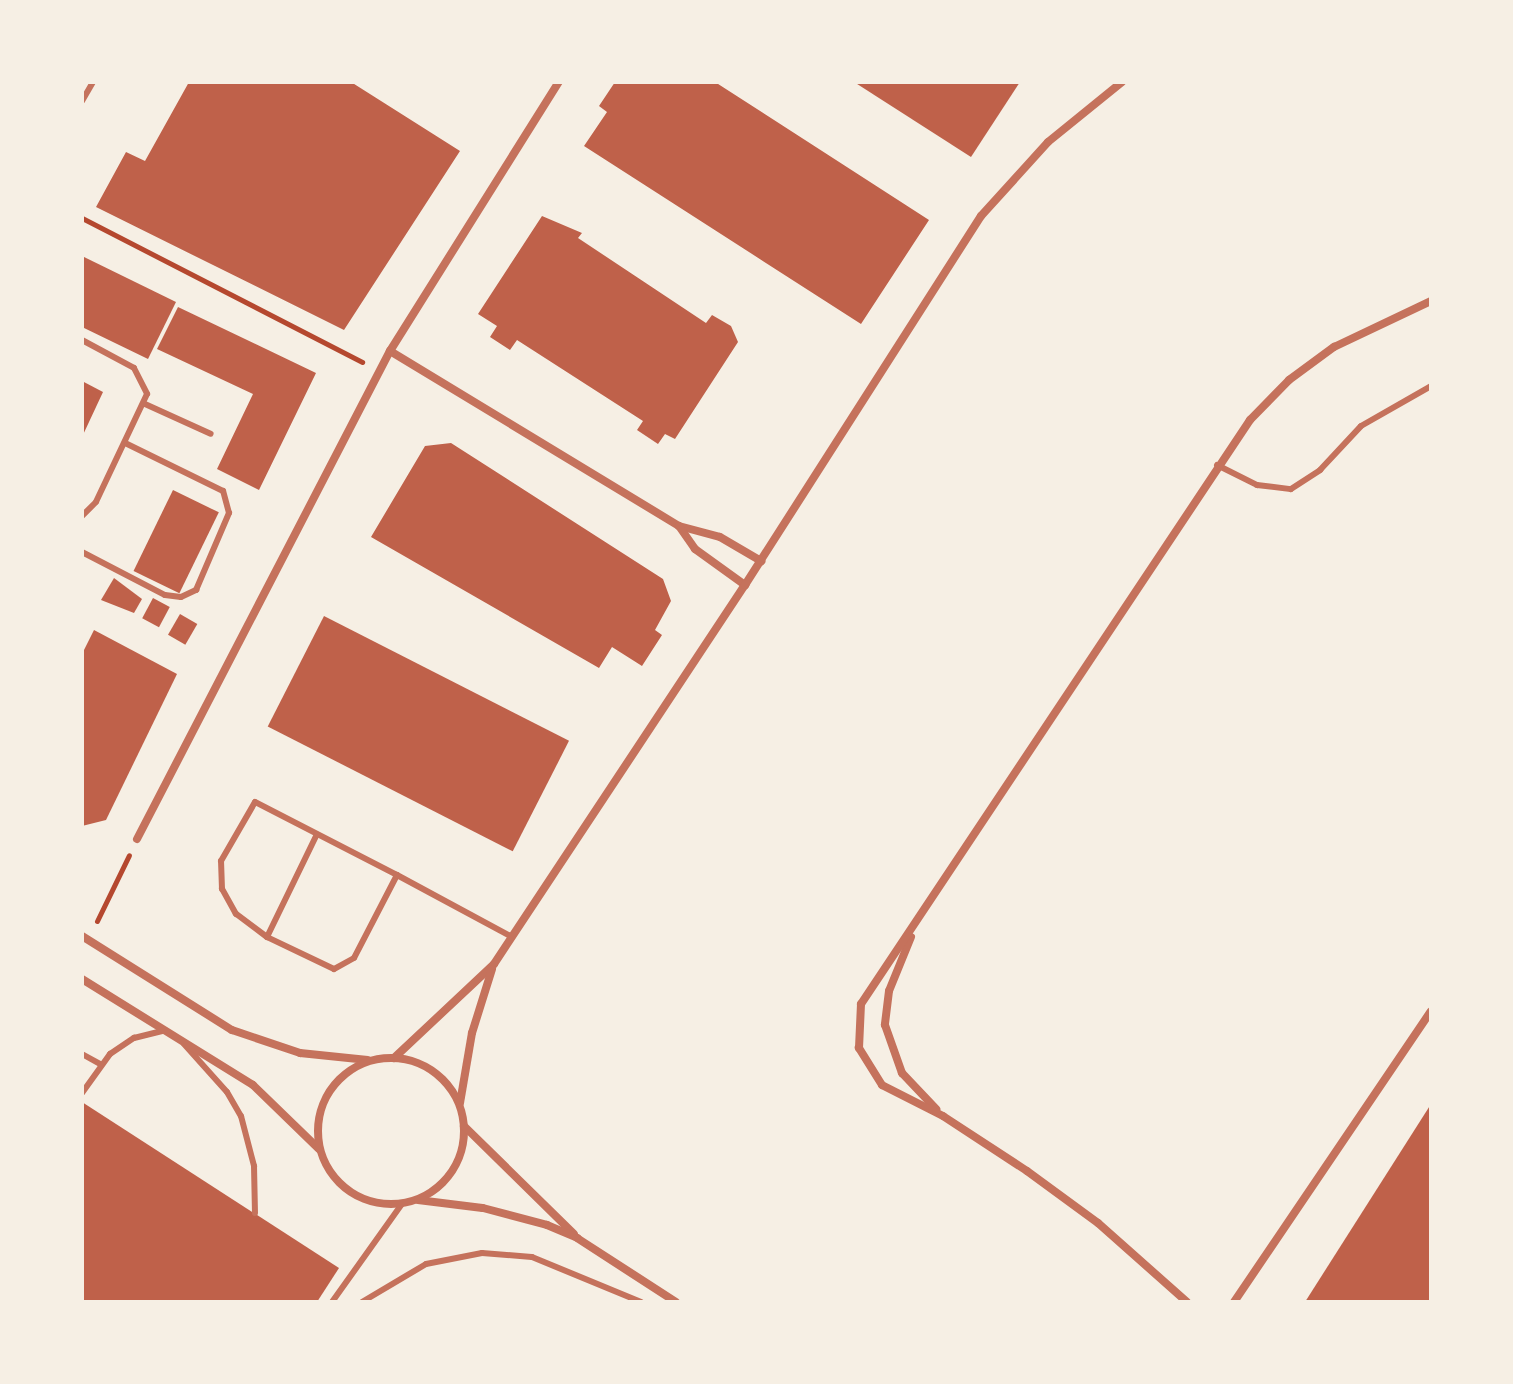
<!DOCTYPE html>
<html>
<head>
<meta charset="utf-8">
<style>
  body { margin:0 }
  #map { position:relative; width:1513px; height:1384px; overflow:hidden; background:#f6efe4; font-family:"Open Sans",sans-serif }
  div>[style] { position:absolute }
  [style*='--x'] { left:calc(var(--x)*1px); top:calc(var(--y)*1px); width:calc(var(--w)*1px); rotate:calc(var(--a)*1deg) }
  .building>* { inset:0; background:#bf614a; transform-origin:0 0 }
  .path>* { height:5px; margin:-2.5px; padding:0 2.5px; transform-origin:2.5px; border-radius:2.5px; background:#b5482f }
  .service>* { height:6px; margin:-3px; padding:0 3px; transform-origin:3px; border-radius:3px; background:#c5725c }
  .minor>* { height:8px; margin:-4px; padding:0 4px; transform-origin:4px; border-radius:4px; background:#c5725c }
  .minor>.ring { margin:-4px; padding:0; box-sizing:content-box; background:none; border:8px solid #c5725c; border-radius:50% }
  span { translate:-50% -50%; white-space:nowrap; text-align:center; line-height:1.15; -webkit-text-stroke:8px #f6efe4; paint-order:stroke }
  .frame { position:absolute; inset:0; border:84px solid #f6efe4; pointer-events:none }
</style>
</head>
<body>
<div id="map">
  <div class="building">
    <i style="clip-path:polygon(189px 82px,351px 82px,460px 151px,344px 330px,96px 207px,126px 152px,145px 161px)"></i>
    <i style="clip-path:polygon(615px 82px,715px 82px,929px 220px,861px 324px,584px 146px,607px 112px,599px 106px)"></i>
    <i style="clip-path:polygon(854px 82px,1020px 82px,971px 157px)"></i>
    <i style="clip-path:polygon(542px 216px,582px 233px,578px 238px,706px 323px,712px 315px,731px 326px,738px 342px,675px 439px,665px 434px,658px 444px,637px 430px,643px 421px,517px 340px,510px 350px,490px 337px,497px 326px,478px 314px)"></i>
    <i style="clip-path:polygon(82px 256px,176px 302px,148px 359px,82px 327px)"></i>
    <i style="clip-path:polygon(178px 307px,316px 373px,259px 490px,217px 469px,253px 394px,157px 349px)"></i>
    <i style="clip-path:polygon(82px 381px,103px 392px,82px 437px)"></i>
    <i style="clip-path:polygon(451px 443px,663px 579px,671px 601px,655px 630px,662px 635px,642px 666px,612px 647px,599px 668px,371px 537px,425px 446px)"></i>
    <i style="left:173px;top:490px;width:51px;height:90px;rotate:26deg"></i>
    <i style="clip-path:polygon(114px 578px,142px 599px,134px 613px,101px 600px)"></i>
    <i style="left:153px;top:598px;width:19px;height:23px;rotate:28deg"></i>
    <i style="left:180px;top:614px;width:20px;height:24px;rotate:30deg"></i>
    <i style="left:324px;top:616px;width:275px;height:124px;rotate:27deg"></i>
    <i style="clip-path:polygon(94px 630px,177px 674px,106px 820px,82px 826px,82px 654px)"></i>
    <i style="clip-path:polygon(82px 1102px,339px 1268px,317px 1302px,82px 1302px)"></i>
    <i style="clip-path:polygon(1431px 1104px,1431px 1302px,1305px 1302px)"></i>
  </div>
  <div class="path">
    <i style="--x:82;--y:218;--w:315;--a:27.2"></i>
    <i style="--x:97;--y:921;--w:73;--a:-64.1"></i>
  </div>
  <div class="service">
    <i style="--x:82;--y:101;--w:22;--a:-60"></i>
    <i style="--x:82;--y:340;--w:59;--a:28.3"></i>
    <i style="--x:134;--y:368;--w:29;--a:63"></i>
    <i style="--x:147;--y:394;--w:119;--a:115.3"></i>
    <i style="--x:96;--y:502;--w:20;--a:135"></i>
    <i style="--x:145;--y:404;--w:72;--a:24.4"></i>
    <i style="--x:1217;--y:465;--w:45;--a:26.6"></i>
    <i style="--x:1257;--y:485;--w:34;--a:7"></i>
    <i style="--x:1291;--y:489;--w:35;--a:-33"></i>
    <i style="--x:1320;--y:470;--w:60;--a:-47"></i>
    <i style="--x:1361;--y:426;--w:81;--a:-29.7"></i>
    <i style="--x:82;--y:552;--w:93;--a:27.4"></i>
    <i style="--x:165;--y:595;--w:16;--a:7"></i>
    <i style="--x:181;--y:597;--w:17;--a:-25"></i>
    <i style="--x:196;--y:590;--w:84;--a:-66.8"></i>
    <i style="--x:229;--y:513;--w:23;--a:-105"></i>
    <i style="--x:223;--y:491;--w:109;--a:-153.9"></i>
    <i style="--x:397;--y:875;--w:93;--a:117.4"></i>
    <i style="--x:354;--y:958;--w:23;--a:151"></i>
    <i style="--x:334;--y:969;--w:74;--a:-154.5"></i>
    <i style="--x:267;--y:937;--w:39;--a:-143"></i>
    <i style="--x:236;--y:914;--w:29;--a:-119"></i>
    <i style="--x:222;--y:889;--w:28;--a:-92"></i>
    <i style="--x:221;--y:861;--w:68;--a:-60"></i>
    <i style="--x:255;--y:802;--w:160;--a:27.2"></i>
    <i style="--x:397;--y:875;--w:131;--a:28.3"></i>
    <i style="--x:267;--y:937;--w:114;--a:-64.1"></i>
    <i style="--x:184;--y:1044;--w:64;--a:48.1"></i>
    <i style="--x:227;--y:1092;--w:28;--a:60"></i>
    <i style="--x:241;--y:1116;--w:52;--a:75.4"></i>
    <i style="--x:254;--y:1166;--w:47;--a:88.8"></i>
    <i style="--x:82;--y:1054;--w:21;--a:29"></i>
    <i style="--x:82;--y:1093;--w:48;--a:-54.3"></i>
    <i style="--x:110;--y:1054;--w:29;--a:-34"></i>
    <i style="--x:134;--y:1038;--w:30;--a:-14"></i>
    <i style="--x:332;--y:1302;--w:120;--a:-54.5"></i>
    <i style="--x:362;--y:1302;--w:74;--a:-30.7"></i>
    <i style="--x:426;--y:1264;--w:57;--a:-11.1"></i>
    <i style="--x:482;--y:1253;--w:50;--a:4.6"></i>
    <i style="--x:532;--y:1257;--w:118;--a:22.4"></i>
  </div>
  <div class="minor">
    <i style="--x:390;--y:351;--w:338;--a:31.2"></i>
    <i style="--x:679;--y:526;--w:42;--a:15"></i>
    <i style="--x:720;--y:537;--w:48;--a:30.3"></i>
    <i style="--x:679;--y:526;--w:28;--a:55"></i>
    <i style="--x:695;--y:549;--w:62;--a:35.8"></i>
    <i style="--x:137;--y:839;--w:550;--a:-62.6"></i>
    <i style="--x:390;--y:351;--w:318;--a:-57.9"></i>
    <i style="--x:82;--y:936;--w:177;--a:32.1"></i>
    <i style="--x:232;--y:1030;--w:72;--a:18.7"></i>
    <i style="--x:300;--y:1053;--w:68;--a:5.9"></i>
    <i style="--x:911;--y:937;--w:58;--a:112.2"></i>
    <i style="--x:889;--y:991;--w:34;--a:97"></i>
    <i style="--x:885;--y:1025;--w:51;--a:70.5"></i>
    <i style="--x:902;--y:1073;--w:50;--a:46.6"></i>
    <i style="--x:82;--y:979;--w:201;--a:31.8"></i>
    <i style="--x:253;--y:1085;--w:92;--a:44.1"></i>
    <i style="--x:394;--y:1058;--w:137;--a:-43.2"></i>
    <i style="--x:494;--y:964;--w:455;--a:-56.5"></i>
    <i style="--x:745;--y:585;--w:438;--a:-57.4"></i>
    <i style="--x:981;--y:216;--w:100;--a:-47.8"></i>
    <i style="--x:1048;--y:142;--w:95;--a:-39"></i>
    <i class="ring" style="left:318px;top:1058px;width:138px;height:138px"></i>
    <i style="--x:460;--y:1103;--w:71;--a:-80.3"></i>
    <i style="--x:472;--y:1033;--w:67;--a:-72.6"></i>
    <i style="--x:464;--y:1126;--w:154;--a:44.5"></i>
    <i style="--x:418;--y:1200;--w:65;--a:7"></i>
    <i style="--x:483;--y:1208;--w:66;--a:14.9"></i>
    <i style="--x:547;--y:1225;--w:33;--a:23"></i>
    <i style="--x:577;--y:1238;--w:118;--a:32.9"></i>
    <i style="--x:1187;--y:1302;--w:119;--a:-138.4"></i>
    <i style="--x:1098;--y:1223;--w:88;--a:-143.8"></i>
    <i style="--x:1027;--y:1171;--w:100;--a:-146.8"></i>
    <i style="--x:943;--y:1116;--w:68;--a:-153.1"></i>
    <i style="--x:882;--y:1085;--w:44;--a:-121.9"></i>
    <i style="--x:859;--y:1048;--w:44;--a:-87.4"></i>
    <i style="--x:861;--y:1004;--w:702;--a:-56.33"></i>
    <i style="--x:1250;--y:420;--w:56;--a:-45.7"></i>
    <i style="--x:1289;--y:380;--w:56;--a:-36.3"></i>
    <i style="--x:1334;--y:347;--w:107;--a:-25.4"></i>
    <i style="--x:1234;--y:1302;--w:351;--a:-55.9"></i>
  </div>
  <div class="frame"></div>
</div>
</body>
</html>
